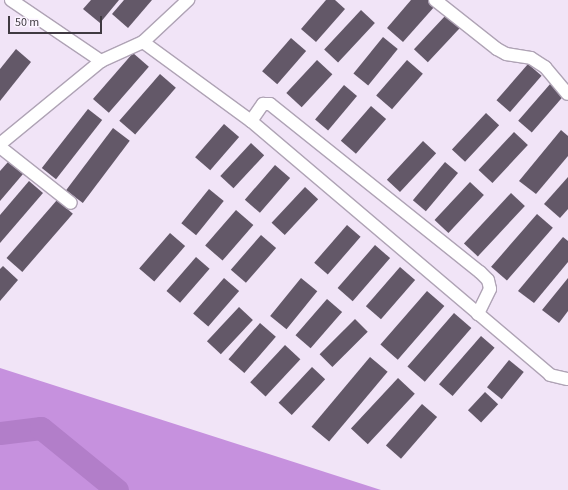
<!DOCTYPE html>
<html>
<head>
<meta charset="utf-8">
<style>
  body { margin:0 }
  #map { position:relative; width:568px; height:490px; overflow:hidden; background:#f1e4f7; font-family:"Source Sans 3",sans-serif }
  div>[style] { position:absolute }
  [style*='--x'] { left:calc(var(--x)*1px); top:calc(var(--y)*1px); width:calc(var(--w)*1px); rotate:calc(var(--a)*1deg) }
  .forest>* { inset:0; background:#c691de }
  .river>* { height:23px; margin:-11.5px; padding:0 11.5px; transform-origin:11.5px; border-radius:11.5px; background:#b27ec9 }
  .building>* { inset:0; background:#635868; transform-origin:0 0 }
  .roads { filter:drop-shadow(1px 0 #afa3b5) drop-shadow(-1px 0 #afa3b5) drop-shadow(0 1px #afa3b5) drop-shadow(0 -1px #afa3b5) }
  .minor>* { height:12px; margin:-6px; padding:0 6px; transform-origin:6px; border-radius:6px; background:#fff }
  span { translate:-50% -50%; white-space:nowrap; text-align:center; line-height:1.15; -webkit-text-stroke:4px #fbf3ff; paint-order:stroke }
  .scale { position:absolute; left:8px; top:16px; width:94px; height:18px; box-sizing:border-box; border:2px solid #3f3a41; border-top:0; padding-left:5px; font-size:12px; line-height:14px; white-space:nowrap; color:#3f3a41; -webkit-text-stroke:3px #fbf3ff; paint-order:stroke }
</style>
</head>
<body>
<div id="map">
  <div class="forest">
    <i style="clip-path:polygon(0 368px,381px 490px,0 490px)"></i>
  </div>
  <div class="river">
    <i style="--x:0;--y:433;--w:41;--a:-7"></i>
    <i style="--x:41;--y:428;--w:98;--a:39.2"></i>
  </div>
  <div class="building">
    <i style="clip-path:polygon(91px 0,119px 0,100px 23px,83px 9px)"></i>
    <i style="clip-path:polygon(124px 0,152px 0,128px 28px,112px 14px)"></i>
    <i style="clip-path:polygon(326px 0,335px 0,345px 9px,316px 42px,301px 29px)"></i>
    <i style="clip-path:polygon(411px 0,428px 0,435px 6px,403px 42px,387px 28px)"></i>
    <i style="left:361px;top:10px;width:19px;height:54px;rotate:43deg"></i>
    <i style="left:446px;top:15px;width:19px;height:47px;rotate:43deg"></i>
    <i style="left:383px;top:37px;width:19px;height:47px;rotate:39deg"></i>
    <i style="left:291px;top:38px;width:20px;height:44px;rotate:41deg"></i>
    <i style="clip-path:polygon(16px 49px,31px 62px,0 101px,0 69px)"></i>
    <i style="left:133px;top:53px;width:21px;height:61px;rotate:41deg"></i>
    <i style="left:317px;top:60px;width:21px;height:45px;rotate:43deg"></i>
    <i style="left:407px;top:60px;width:21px;height:47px;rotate:41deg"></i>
    <i style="left:528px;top:64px;width:18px;height:48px;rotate:41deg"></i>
    <i style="left:160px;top:74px;width:21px;height:62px;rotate:41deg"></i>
    <i style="left:551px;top:83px;width:18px;height:50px;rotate:41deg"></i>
    <i style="left:344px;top:85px;width:17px;height:45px;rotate:40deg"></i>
    <i style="left:371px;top:106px;width:20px;height:46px;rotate:41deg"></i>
    <i style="left:88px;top:109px;width:18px;height:75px;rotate:38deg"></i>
    <i style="left:486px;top:113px;width:18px;height:50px;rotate:43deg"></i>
    <i style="left:224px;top:124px;width:20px;height:44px;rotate:41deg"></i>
    <i style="left:113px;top:128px;width:21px;height:78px;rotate:37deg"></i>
    <i style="clip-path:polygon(561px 130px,568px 136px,568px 156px,536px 194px,519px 181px)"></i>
    <i style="left:514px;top:132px;width:19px;height:52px;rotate:43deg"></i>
    <i style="left:423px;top:141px;width:18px;height:53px;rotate:43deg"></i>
    <i style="left:251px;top:143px;width:18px;height:45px;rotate:43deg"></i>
    <i style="clip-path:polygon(8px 162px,23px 174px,0 201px,0 171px)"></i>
    <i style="left:445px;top:162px;width:17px;height:50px;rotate:40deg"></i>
    <i style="left:275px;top:165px;width:20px;height:46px;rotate:41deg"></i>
    <i style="clip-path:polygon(568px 177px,568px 209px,560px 218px,544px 204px)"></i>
    <i style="clip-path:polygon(29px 181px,43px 193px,0 243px,0 215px)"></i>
    <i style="left:470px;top:182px;width:19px;height:52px;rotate:43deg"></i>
    <i style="left:305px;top:187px;width:18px;height:49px;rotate:43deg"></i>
    <i style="left:209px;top:189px;width:19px;height:44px;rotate:39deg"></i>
    <i style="left:511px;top:193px;width:19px;height:69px;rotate:43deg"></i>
    <i style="left:57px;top:200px;width:21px;height:77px;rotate:41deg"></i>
    <i style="left:236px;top:210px;width:23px;height:47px;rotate:41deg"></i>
    <i style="left:537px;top:214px;width:21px;height:70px;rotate:41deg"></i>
    <i style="left:347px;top:225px;width:18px;height:50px;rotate:41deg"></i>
    <i style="left:170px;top:233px;width:20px;height:47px;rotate:41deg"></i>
    <i style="left:261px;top:235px;width:20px;height:46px;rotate:41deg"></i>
    <i style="clip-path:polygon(563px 237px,568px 241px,568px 262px,534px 303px,518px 291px)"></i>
    <i style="left:375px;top:245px;width:20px;height:57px;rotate:41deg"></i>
    <i style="left:196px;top:257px;width:18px;height:45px;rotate:41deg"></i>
    <i style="clip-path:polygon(3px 266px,18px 280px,0 301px,0 269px)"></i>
    <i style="left:400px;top:267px;width:20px;height:52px;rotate:41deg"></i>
    <i style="left:224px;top:278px;width:20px;height:47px;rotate:41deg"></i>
    <i style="left:301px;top:278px;width:21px;height:49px;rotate:39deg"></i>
    <i style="clip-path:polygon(568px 278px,568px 311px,559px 323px,542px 310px)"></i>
    <i style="left:427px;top:291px;width:23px;height:71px;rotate:41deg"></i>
    <i style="left:327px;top:299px;width:20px;height:48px;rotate:41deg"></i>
    <i style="left:239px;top:307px;width:19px;height:47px;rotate:43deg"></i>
    <i style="left:454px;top:313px;width:23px;height:71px;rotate:41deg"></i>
    <i style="left:355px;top:319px;width:18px;height:50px;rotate:45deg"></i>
    <i style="left:260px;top:323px;width:21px;height:48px;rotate:41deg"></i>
    <i style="left:481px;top:336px;width:18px;height:64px;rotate:41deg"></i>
    <i style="left:285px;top:345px;width:21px;height:51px;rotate:43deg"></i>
    <i style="left:370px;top:357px;width:23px;height:91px;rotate:40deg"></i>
    <i style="left:509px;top:360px;width:19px;height:35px;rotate:39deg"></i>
    <i style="left:312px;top:367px;width:18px;height:49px;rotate:43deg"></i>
    <i style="left:398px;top:378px;width:23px;height:69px;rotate:43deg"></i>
    <i style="left:485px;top:392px;width:18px;height:25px;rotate:43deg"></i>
    <i style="left:422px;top:404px;width:20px;height:55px;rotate:41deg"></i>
  </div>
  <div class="roads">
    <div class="minor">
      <i style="--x:11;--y:0;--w:109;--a:34.1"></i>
      <i style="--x:101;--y:61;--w:46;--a:-24.3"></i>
      <i style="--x:143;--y:42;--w:134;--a:36.2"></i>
      <i style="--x:251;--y:121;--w:392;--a:40.3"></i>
      <i style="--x:550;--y:375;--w:18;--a:13"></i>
      <i style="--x:435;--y:0;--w:79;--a:38.3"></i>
      <i style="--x:497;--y:49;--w:10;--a:29"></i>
      <i style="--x:506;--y:54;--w:25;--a:9"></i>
      <i style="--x:531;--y:58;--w:17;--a:33"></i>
      <i style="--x:545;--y:67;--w:35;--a:50"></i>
      <i style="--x:143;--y:42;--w:62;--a:-43"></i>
      <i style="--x:251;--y:121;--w:21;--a:-55"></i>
      <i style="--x:263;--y:104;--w:7;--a:0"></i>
      <i style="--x:270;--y:104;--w:269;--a:38.7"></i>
      <i style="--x:480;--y:272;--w:11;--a:45"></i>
      <i style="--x:488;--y:280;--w:9;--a:77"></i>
      <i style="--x:490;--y:289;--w:28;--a:116"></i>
      <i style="--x:0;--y:144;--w:131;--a:-39.4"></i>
      <i style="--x:0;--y:147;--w:90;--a:38.3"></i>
    </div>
  </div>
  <div class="scale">50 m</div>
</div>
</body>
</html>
